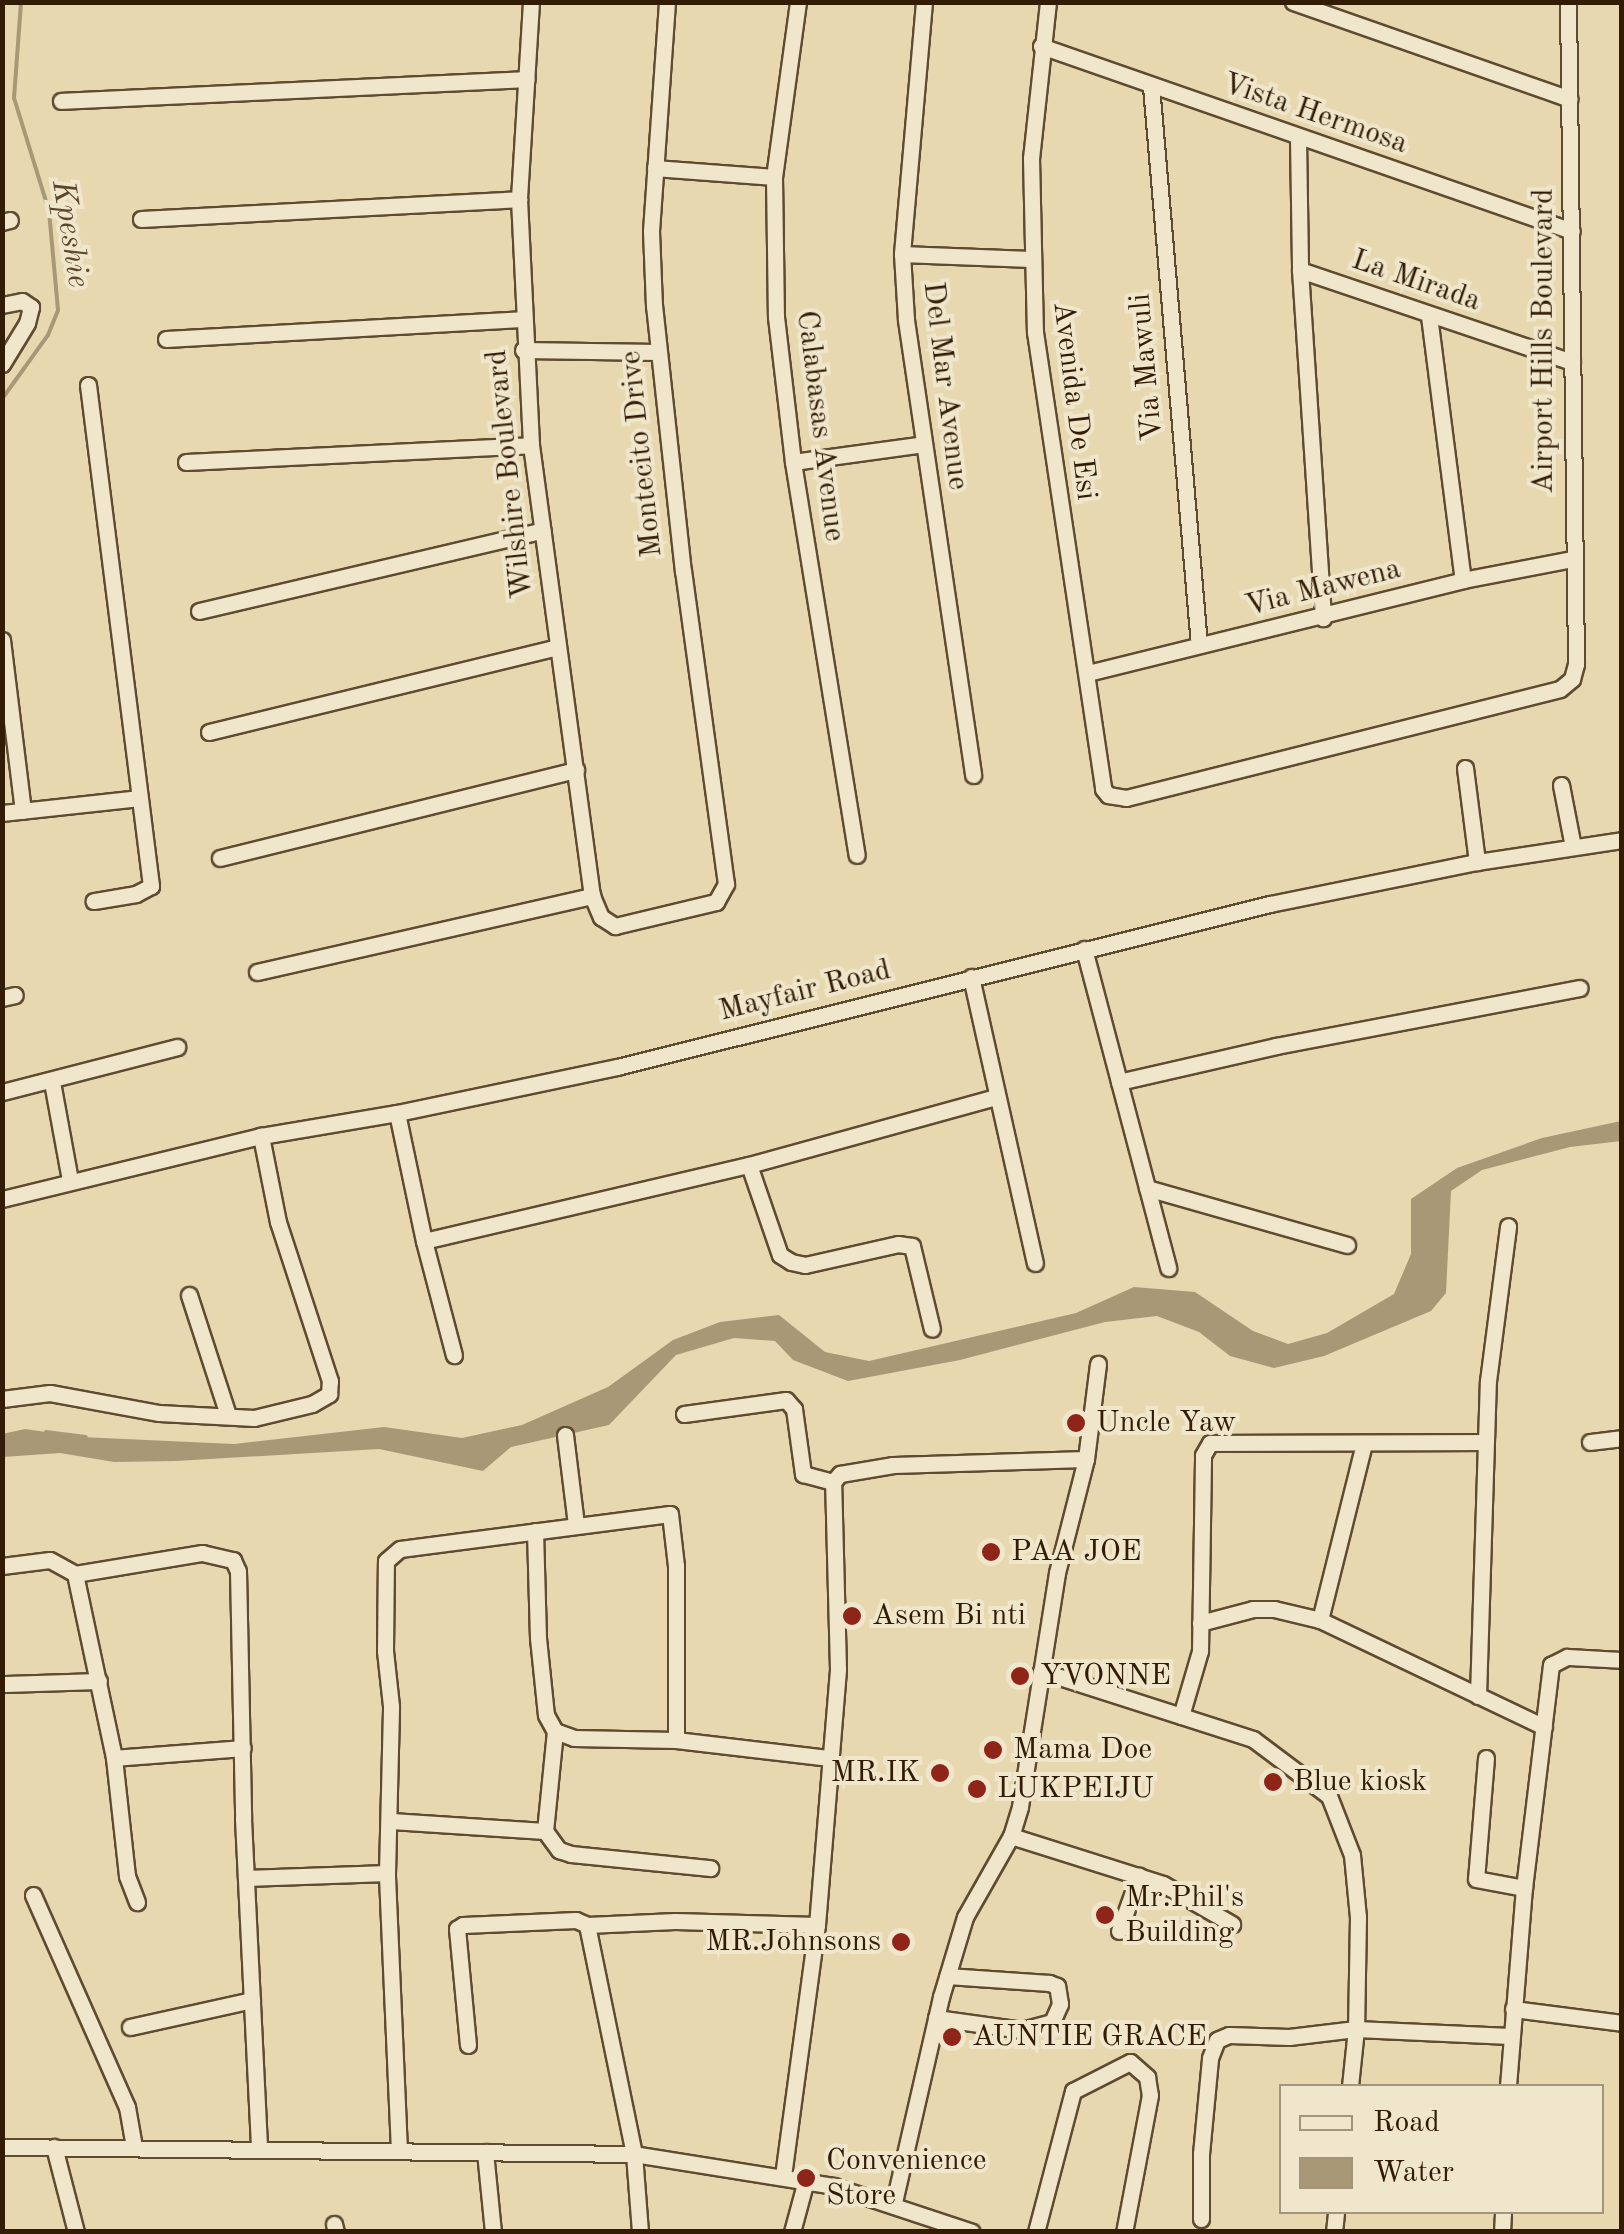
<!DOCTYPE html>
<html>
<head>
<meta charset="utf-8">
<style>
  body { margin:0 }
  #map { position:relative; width:1624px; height:2234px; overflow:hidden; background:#e7d8b0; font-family:"Old Standard TT",serif }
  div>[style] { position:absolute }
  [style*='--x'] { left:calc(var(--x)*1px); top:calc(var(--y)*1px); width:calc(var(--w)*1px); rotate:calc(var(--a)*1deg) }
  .water>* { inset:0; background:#a99876 }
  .stream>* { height:4px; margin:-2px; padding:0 2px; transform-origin:2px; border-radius:2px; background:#a99876 }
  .roads { filter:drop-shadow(2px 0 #5f4b30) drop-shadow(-2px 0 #5f4b30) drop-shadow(0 2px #5f4b30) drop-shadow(0 -2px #5f4b30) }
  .minor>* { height:15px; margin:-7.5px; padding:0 7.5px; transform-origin:7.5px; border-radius:7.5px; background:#efe6cc }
  .dots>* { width:28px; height:28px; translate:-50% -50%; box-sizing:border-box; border:5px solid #efe6cc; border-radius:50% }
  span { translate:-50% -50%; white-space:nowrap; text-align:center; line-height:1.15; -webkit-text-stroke:8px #efe6cc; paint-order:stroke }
  .street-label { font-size:30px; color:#321c06 }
  .poi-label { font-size:30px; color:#321c06 }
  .left { translate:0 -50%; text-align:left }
  .right { translate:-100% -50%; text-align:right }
  .water-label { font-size:32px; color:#5c472d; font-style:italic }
  .frame { position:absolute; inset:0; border:5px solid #321c06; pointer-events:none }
  .legend { position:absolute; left:1279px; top:2084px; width:325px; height:130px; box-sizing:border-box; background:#efe6cc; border:2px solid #a3957d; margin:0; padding:12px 18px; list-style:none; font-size:30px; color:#321c06 }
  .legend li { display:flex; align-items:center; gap:20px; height:50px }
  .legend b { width:50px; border:2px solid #a3957d }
</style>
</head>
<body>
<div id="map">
  <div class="water">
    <i style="clip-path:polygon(1621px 1121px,1621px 1141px,1570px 1147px,1482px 1170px,1451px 1191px,1446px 1293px,1431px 1311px,1324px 1356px,1274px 1368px,1230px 1356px,1199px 1332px,1157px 1316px,1105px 1322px,960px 1360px,848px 1381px,793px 1360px,775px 1341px,734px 1338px,676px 1355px,609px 1425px,511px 1447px,483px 1471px,379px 1449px,176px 1461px,114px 1462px,60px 1453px,3px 1457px,2px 1434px,25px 1429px,81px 1437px,234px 1444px,384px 1427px,462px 1438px,522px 1425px,608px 1387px,673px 1340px,720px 1322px,779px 1315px,825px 1352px,869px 1361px,1076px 1313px,1134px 1287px,1195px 1292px,1253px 1331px,1288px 1344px,1327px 1333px,1394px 1294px,1411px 1254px,1411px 1199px,1457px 1168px,1542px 1138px)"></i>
  </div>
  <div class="stream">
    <i style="--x:2;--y:399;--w:79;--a:-54.3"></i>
    <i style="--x:48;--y:335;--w:27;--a:-68"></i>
    <i style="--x:58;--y:310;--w:99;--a:-95.2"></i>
    <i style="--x:49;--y:211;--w:118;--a:-107.2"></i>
    <i style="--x:14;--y:98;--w:96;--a:-85.8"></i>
    <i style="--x:46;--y:1432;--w:40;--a:7.1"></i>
  </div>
  <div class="roads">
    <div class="minor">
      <i style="--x:531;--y:2;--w:197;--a:93.5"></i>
      <i style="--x:519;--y:199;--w:246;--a:87.2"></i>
      <i style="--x:531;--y:445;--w:455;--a:82.3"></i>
      <i style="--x:592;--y:896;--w:23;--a:67"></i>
      <i style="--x:601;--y:917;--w:17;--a:33"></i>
      <i style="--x:615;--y:926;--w:104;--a:-13.4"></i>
      <i style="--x:716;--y:902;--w:21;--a:-61"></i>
      <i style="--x:726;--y:884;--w:315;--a:-97.8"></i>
      <i style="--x:683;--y:572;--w:268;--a:-96.2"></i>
      <i style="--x:654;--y:306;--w:75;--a:-92.3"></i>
      <i style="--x:651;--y:231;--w:230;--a:-86"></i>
      <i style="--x:798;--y:2;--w:177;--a:97.8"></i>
      <i style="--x:774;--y:177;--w:140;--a:89.2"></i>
      <i style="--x:776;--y:317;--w:146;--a:83.3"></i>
      <i style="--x:793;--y:462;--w:398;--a:80.8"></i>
      <i style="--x:924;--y:2;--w:253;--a:95"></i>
      <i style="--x:902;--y:254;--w:66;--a:86.5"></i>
      <i style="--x:906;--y:320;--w:460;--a:81.6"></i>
      <i style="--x:1048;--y:2;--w:157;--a:96.2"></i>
      <i style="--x:1031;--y:158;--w:174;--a:88.7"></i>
      <i style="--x:1035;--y:332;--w:462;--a:81.5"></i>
      <i style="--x:1103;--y:789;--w:8;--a:50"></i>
      <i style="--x:1108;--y:795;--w:18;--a:9"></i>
      <i style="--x:1126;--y:798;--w:447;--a:-14.1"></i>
      <i style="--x:1560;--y:689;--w:16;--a:-40"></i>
      <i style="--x:1572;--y:679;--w:16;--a:-75"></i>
      <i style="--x:1576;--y:664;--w:662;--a:-90.69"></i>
      <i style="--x:1293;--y:2;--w:293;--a:19.3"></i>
      <i style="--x:1041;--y:46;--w:562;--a:19.21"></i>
      <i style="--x:1151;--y:86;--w:561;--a:85.09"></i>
      <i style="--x:61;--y:101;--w:466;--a:-2.7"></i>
      <i style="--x:1298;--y:138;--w:132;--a:89.1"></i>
      <i style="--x:1300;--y:270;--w:349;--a:86.2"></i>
      <i style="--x:655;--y:168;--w:119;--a:4.3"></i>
      <i style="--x:141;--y:219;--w:379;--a:-3"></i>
      <i style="--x:2;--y:222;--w:8;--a:-14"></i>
      <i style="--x:902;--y:254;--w:128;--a:2.2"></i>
      <i style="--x:1300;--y:270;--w:287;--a:18.7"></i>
      <i style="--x:2;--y:305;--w:20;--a:-11"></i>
      <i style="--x:22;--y:301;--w:11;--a:34"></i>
      <i style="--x:31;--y:307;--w:16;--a:104"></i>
      <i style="--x:27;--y:323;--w:48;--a:121.4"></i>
      <i style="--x:1429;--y:316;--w:266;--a:82.7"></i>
      <i style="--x:166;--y:339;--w:356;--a:-3.2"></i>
      <i style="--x:523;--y:350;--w:135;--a:0.8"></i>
      <i style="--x:88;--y:385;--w:505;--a:82.83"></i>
      <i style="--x:151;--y:886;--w:17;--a:152"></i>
      <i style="--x:136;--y:894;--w:43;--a:170.5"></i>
      <i style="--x:186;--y:462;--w:345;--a:-2.8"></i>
      <i style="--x:793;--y:462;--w:132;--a:-7.8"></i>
      <i style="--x:199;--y:611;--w:353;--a:-13.2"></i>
      <i style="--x:2;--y:640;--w:172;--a:83"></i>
      <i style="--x:1088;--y:673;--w:386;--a:-13.9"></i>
      <i style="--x:1463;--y:580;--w:111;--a:-10.9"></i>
      <i style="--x:209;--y:732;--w:359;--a:-13.7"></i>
      <i style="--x:1465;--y:768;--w:95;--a:82.7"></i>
      <i style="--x:1561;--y:785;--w:63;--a:79"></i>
      <i style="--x:2;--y:813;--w:138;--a:-6.2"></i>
      <i style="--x:220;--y:858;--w:367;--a:-13.9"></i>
      <i style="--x:1084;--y:949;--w:330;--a:75.2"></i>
      <i style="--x:257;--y:972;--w:344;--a:-12.8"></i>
      <i style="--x:971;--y:977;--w:293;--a:77.4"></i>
      <i style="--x:2;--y:998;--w:13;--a:-13"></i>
      <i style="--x:52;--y:1082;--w:100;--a:79.6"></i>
      <i style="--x:1119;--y:1082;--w:161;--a:-12.9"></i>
      <i style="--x:1276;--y:1046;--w:309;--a:-10.8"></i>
      <i style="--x:2;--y:1092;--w:181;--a:-14.4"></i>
      <i style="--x:397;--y:1113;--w:131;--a:78.1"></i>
      <i style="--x:424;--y:1241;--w:118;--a:75.3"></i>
      <i style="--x:749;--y:1165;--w:95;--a:71"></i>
      <i style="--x:780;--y:1255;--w:13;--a:32"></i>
      <i style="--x:791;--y:1262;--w:14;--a:12"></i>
      <i style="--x:805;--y:1265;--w:95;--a:-12.7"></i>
      <i style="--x:898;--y:1244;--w:14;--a:8"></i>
      <i style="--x:912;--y:1246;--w:85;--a:76.5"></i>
      <i style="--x:1147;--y:1188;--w:208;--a:15.9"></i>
      <i style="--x:2;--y:1199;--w:267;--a:-13.7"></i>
      <i style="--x:261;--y:1136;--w:138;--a:-9.6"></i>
      <i style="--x:397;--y:1113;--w:225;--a:-11.8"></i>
      <i style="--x:617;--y:1067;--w:673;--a:-14.02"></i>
      <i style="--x:1270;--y:904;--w:211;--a:-11.5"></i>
      <i style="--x:1477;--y:862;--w:147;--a:-8.6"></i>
      <i style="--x:424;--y:1241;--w:334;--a:-13.2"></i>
      <i style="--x:749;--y:1165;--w:256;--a:-15.4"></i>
      <i style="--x:189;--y:1295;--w:126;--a:72"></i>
      <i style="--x:2;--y:1399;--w:48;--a:-7.1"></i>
      <i style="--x:50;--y:1393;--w:111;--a:10.4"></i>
      <i style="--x:159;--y:1413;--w:95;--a:3"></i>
      <i style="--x:254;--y:1418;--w:60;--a:-13.6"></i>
      <i style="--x:312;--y:1404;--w:20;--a:-30"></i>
      <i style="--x:329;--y:1394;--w:13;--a:-86"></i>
      <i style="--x:330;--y:1381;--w:167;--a:-108.1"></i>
      <i style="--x:278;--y:1222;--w:88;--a:-101.2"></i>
      <i style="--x:684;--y:1414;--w:103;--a:-7.8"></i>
      <i style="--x:786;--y:1400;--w:12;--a:48"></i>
      <i style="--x:794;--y:1409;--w:66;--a:82.1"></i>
      <i style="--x:803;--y:1474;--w:31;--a:15"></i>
      <i style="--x:833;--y:1482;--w:11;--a:-49"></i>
      <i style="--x:840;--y:1474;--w:54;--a:-9.6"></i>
      <i style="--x:893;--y:1465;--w:193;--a:-1.8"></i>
      <i style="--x:1086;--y:1459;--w:118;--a:104.3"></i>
      <i style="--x:1057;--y:1573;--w:237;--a:99"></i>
      <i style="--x:1020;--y:1807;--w:30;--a:107"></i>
      <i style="--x:1011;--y:1836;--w:93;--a:119.6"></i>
      <i style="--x:965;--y:1917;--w:84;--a:106.7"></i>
      <i style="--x:941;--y:1997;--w:214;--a:102.9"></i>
      <i style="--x:565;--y:1435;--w:90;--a:83"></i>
      <i style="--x:1590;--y:1442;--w:32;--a:-7"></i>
      <i style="--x:1086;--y:1459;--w:96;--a:-82.8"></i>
      <i style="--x:535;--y:1531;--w:107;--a:88.4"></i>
      <i style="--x:538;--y:1638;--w:77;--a:84.1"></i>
      <i style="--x:546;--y:1715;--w:18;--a:61"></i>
      <i style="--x:555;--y:1731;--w:100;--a:95.7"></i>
      <i style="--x:545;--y:1831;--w:24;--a:54"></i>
      <i style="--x:559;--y:1850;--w:13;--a:18"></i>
      <i style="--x:571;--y:1854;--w:140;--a:5.8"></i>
      <i style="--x:2;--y:1566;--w:48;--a:-7.1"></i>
      <i style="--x:50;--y:1560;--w:29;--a:29"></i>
      <i style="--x:75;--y:1574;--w:188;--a:78"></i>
      <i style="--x:114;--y:1758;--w:119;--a:83.7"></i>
      <i style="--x:127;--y:1876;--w:28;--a:69"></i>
      <i style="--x:75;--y:1574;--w:129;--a:-9.4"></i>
      <i style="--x:202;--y:1553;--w:32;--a:13"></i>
      <i style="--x:233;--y:1560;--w:12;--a:66"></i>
      <i style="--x:238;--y:1571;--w:248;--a:88.8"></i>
      <i style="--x:243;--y:1819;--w:329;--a:87.2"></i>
      <i style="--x:1320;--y:1620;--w:182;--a:-76"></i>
      <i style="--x:1200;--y:1623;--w:55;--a:-14.8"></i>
      <i style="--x:1253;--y:1609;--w:21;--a:0"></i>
      <i style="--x:1274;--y:1609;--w:47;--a:13.4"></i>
      <i style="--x:1320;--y:1620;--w:248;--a:25.5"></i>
      <i style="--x:1041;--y:1671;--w:223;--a:17.8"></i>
      <i style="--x:1253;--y:1739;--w:95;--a:36.9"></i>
      <i style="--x:1329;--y:1796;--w:63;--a:68.7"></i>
      <i style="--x:1352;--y:1855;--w:62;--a:84.5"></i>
      <i style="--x:1358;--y:1917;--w:112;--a:91"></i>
      <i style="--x:1356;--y:2029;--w:57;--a:96"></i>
      <i style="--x:2;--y:1684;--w:97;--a:-1.8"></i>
      <i style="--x:1478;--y:1696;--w:315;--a:-88.2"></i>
      <i style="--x:1488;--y:1381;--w:156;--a:-82.6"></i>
      <i style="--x:1181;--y:1716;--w:68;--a:-73.7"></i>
      <i style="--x:1200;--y:1651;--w:196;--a:-89.1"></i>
      <i style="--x:1203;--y:1455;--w:14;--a:-60"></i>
      <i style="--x:1210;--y:1443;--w:275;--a:-0.2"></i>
      <i style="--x:555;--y:1731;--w:20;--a:20"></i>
      <i style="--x:574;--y:1738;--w:102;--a:1.1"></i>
      <i style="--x:676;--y:1740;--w:155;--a:6.7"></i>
      <i style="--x:114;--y:1758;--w:129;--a:-4.4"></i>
      <i style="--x:1486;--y:1758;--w:121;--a:94.7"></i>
      <i style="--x:1476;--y:1879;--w:49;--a:10.6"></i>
      <i style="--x:391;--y:1821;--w:154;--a:3.7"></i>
      <i style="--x:1011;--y:1836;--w:159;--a:17.5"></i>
      <i style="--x:1163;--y:1884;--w:80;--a:30.1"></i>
      <i style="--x:246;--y:1878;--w:141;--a:-2"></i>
      <i style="--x:33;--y:1895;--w:232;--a:66.1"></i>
      <i style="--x:127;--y:2107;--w:39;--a:80"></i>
      <i style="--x:587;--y:1925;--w:88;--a:-2.6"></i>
      <i style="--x:675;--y:1921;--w:142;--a:1.6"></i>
      <i style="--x:1119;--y:1931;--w:59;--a:-70.3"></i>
      <i style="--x:1513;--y:2009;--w:110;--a:7.3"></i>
      <i style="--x:936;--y:2018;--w:87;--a:7.9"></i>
      <i style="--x:1022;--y:2030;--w:31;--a:-15"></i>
      <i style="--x:1052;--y:2022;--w:20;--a:-66"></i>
      <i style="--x:1060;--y:2004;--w:18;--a:-99"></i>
      <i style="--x:1057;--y:1986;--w:9;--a:-159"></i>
      <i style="--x:1049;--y:1983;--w:102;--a:-176.1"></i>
      <i style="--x:130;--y:2027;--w:125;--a:-12.5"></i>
      <i style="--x:468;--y:2045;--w:117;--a:-95.4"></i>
      <i style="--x:457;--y:1929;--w:7;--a:-34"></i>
      <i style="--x:463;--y:1925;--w:113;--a:-2.5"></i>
      <i style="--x:576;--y:1920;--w:12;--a:24"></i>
      <i style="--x:587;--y:1925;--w:234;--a:78.4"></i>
      <i style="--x:634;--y:2154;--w:78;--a:85.6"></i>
      <i style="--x:1508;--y:2086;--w:199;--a:-85.4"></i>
      <i style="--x:1524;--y:1888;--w:225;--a:-83.1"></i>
      <i style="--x:1551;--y:1665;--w:18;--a:-27"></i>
      <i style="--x:1567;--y:1657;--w:55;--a:3.1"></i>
      <i style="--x:2;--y:2147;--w:632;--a:0.63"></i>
      <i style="--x:634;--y:2154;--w:202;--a:9.1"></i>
      <i style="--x:833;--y:2186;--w:146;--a:18.3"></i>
      <i style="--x:54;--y:2147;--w:88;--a:75.5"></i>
      <i style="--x:399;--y:2151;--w:278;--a:-92.5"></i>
      <i style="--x:387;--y:1873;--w:167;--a:-88.6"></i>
      <i style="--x:391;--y:1706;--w:55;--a:-96.2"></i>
      <i style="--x:385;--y:1651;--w:90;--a:-89.4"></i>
      <i style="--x:386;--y:1561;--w:18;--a:-41"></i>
      <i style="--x:400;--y:1549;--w:272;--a:-7.4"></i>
      <i style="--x:670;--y:1514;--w:52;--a:83.4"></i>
      <i style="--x:676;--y:1566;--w:174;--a:90"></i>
      <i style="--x:485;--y:2152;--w:80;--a:84.3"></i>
      <i style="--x:783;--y:2176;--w:253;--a:-82.3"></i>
      <i style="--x:817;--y:1925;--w:257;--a:-85.3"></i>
      <i style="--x:838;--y:1669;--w:187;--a:-91.5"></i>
      <i style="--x:1201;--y:2219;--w:65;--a:-90"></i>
      <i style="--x:1201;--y:2154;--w:96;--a:-84.6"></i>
      <i style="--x:1210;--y:2058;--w:19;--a:-69"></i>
      <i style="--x:1217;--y:2040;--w:13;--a:-23"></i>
      <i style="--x:1229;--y:2035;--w:60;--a:1.9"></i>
      <i style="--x:1289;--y:2037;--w:67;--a:-6.8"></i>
      <i style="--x:1356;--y:2029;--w:154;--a:2.6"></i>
      <i style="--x:334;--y:2224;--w:8;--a:76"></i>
      <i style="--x:792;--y:2232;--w:54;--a:-74.9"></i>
      <i style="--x:1036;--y:2232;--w:146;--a:-75.3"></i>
      <i style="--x:1073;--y:2091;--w:64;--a:-27"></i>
      <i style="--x:1130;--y:2062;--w:23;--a:41"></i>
      <i style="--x:1147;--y:2077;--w:18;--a:81"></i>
      <i style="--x:1150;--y:2095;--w:139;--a:100.7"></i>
      <i style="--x:1334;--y:2232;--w:20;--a:-84"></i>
      <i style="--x:1502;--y:2232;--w:20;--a:-87"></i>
    </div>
  </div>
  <div class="dots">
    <i style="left:1076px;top:1423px;background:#8f2418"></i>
    <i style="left:991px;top:1552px;background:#8f2418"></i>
    <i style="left:852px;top:1616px;background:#8f2418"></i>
    <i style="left:1020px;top:1676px;background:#8f2418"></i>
    <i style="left:993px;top:1750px;background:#8f2418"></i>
    <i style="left:940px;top:1773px;background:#8f2418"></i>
    <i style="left:1273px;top:1782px;background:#8f2418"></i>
    <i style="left:977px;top:1789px;background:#8f2418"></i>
    <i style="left:1105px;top:1915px;background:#8f2418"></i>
    <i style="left:901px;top:1942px;background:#8f2418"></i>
    <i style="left:952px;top:2037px;background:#8f2418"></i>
    <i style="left:806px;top:2178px;background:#8f2418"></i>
  </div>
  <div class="street-label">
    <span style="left:1315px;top:114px;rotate:19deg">Vista Hermosa</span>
    <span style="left:1416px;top:281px;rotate:19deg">La Mirada</span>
    <span style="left:1544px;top:341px;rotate:-90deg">Airport Hills Boulevard</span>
    <span style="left:1147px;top:367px;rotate:-95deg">Via Mawuli</span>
    <span style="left:945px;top:386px;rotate:83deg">Del Mar Avenue</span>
    <span style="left:1074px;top:401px;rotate:83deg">Avenida De Esi</span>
    <span style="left:820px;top:426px;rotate:83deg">Calabasas Avenue</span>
    <span style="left:642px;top:454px;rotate:-96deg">Montecito Drive</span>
    <span style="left:510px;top:474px;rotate:-96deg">Wilshire Boulevard</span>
    <span style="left:1323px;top:588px;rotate:-14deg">Via Mawena</span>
    <span style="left:805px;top:991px;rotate:-14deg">Mayfair Road</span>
  </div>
  <div class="poi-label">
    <span class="left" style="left:1096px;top:1423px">Uncle Yaw</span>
    <span class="left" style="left:1011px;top:1552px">PAA JOE</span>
    <span class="left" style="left:872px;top:1616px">Asem Bi nti</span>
    <span class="left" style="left:1040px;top:1676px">YVONNE</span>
    <span class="left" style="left:1013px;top:1750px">Mama Doe</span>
    <span class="right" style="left:920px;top:1773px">MR.IK</span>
    <span class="left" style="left:1293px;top:1782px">Blue kiosk</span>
    <span class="left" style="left:997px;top:1789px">LUKPEIJU</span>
    <span class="left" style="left:1125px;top:1915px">Mr.Phil's<br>Building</span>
    <span class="right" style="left:881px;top:1942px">MR.Johnsons</span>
    <span class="left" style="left:972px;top:2037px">AUNTIE GRACE</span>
    <span class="left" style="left:826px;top:2178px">Convenience<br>Store</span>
  </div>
  <div class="water-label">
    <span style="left:69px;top:234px;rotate:81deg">Kpeshie</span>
  </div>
  <div class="frame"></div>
  <ul class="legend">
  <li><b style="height:12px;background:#efe6cc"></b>Road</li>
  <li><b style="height:28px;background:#a99876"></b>Water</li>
  </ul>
</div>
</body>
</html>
